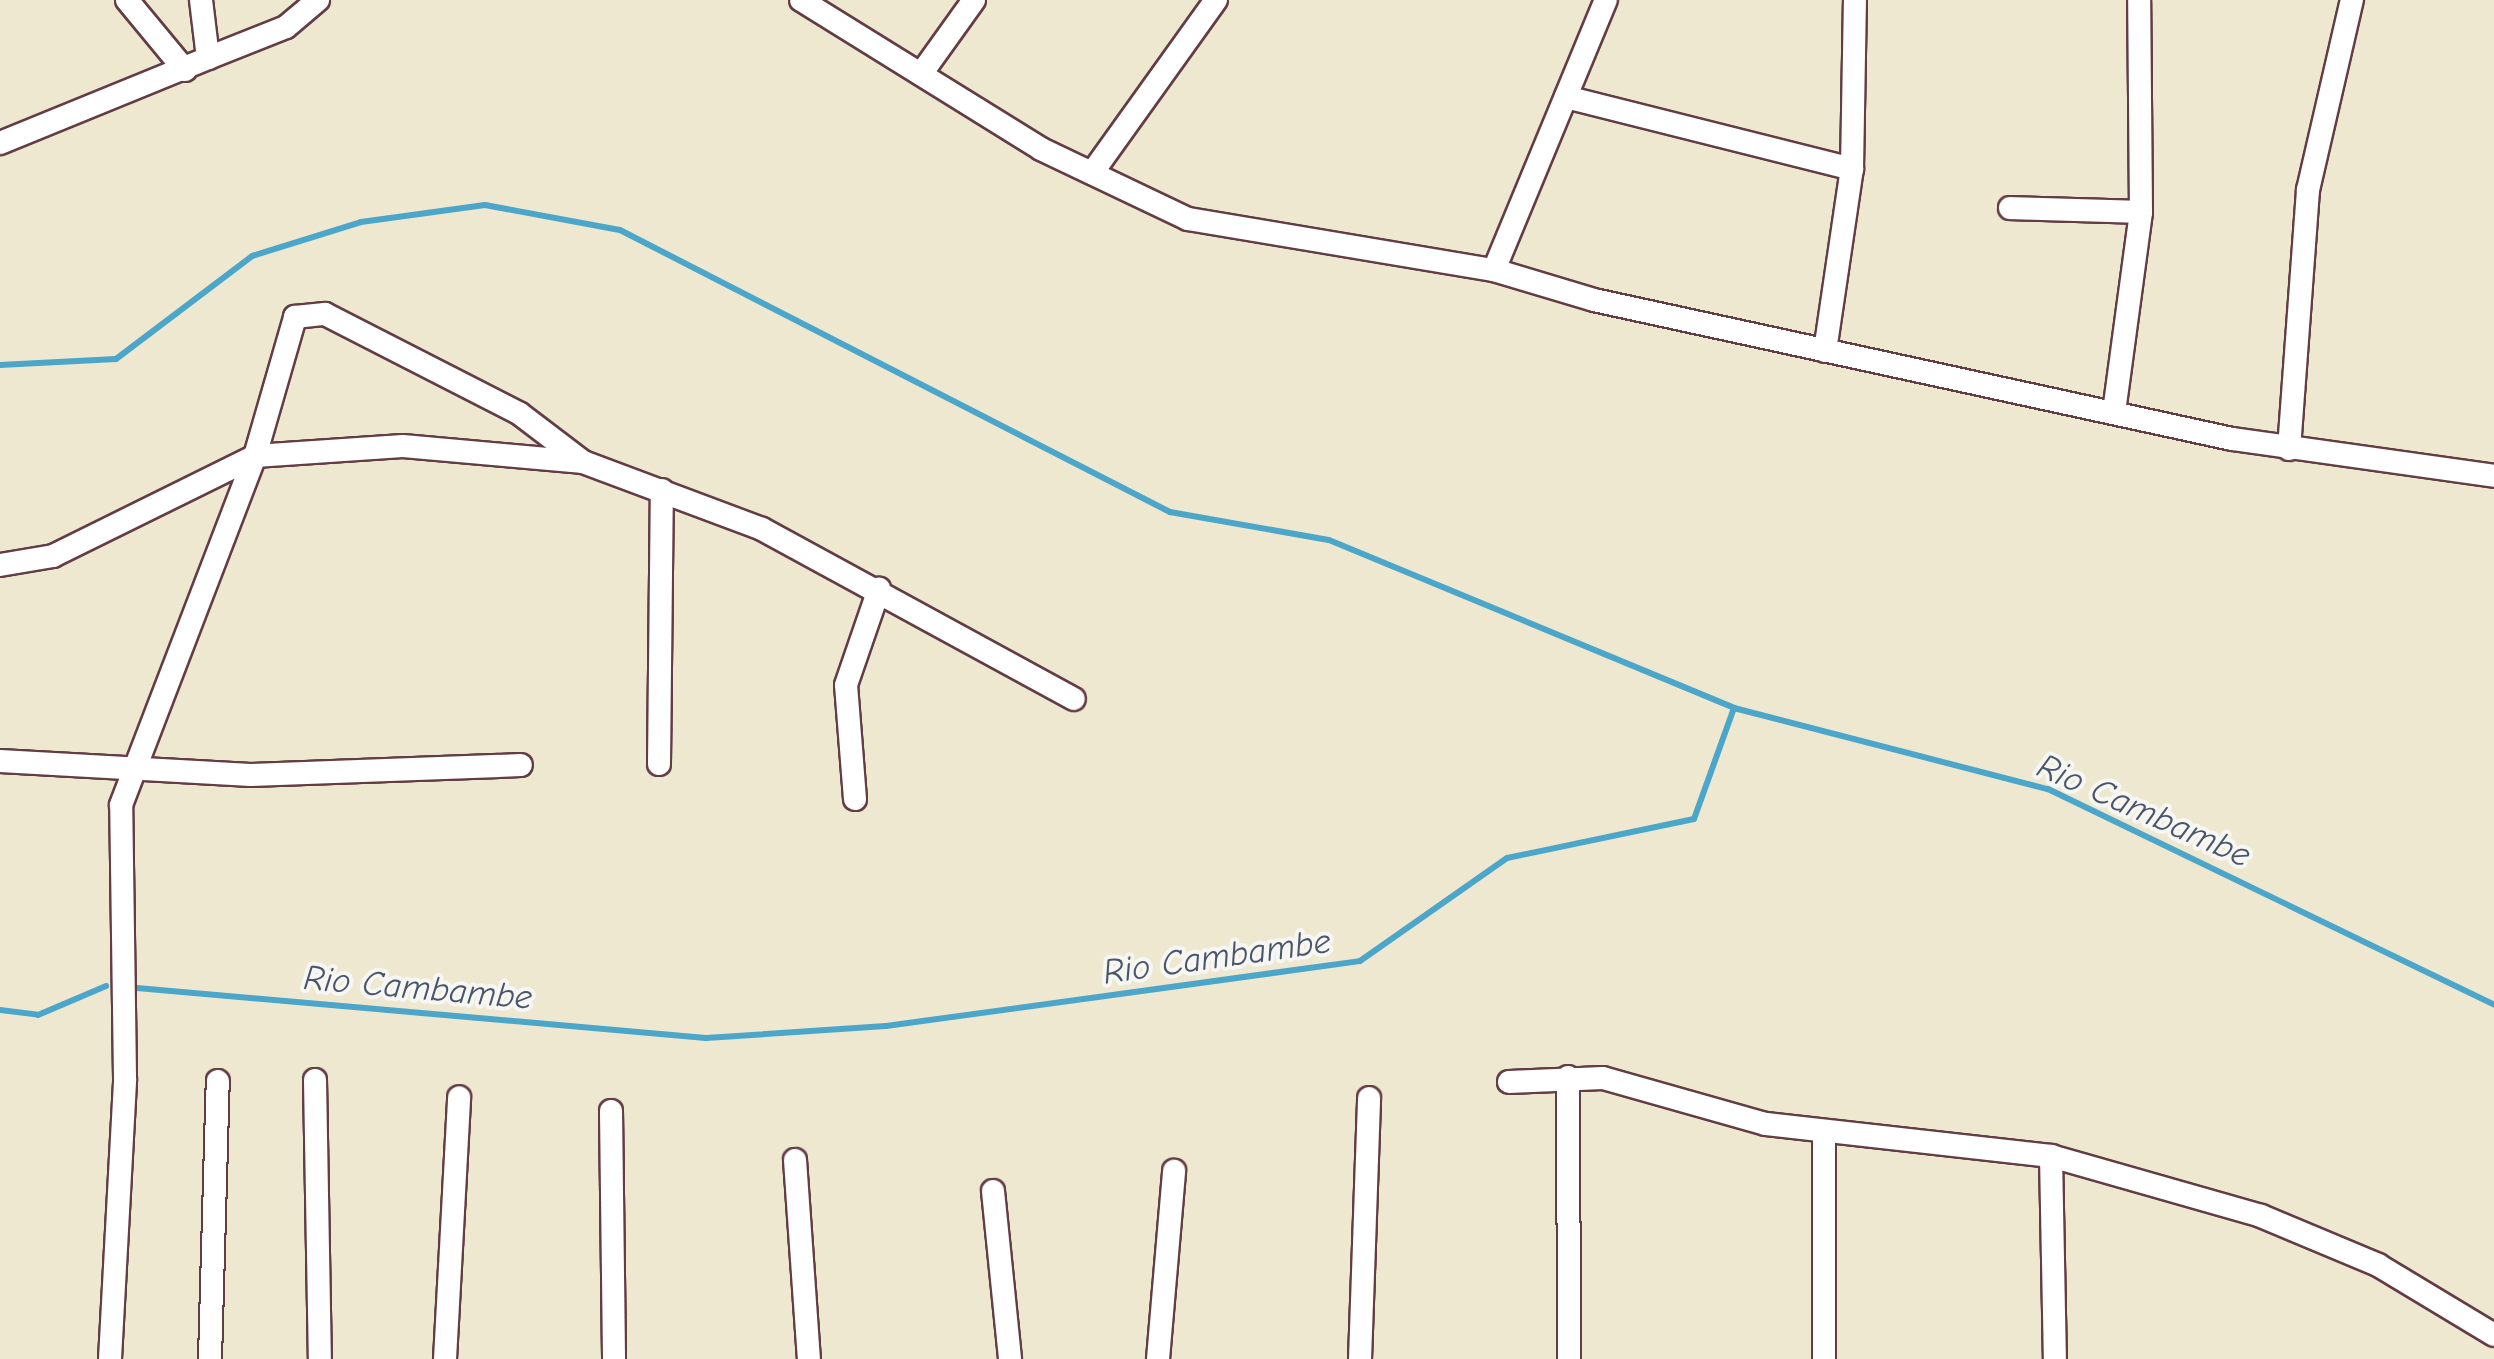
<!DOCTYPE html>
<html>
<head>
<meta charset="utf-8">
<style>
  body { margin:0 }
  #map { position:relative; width:2494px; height:1359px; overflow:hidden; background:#eee8d1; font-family:"Comic Neue",sans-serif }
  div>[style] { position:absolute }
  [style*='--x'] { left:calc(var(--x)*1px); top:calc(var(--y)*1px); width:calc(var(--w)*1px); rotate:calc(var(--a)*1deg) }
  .stream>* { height:6px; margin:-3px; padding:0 3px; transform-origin:3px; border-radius:3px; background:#4ba6c9 }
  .roads { filter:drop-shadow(2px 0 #633d44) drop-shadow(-2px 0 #633d44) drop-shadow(0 2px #633d44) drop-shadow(0 -2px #633d44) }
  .street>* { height:22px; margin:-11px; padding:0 11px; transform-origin:11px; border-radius:11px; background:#fff }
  span { translate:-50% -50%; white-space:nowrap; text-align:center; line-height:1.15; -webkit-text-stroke:8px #f6f6f2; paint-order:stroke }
  .water-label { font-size:35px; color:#4a556a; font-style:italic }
</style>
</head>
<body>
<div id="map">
  <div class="stream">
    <i style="--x:0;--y:365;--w:116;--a:-3"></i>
    <i style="--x:116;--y:359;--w:171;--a:-37.1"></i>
    <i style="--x:252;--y:256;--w:114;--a:-17.3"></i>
    <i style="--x:361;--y:222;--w:125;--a:-7.8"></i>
    <i style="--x:485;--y:205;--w:137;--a:10.5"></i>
    <i style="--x:620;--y:230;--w:618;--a:27.15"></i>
    <i style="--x:1170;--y:512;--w:161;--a:10"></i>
    <i style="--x:1329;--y:540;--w:438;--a:22.5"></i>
    <i style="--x:137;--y:988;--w:571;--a:5.02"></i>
    <i style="--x:706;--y:1038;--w:180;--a:-3.8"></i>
    <i style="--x:886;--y:1026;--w:478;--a:-7.8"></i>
    <i style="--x:1360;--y:961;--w:179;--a:-35"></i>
    <i style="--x:1507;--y:858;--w:191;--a:-11.8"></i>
    <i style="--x:1694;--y:819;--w:118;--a:-70.2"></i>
    <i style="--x:1734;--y:708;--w:324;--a:14.5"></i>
    <i style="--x:2048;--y:789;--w:496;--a:25.8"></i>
    <i style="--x:0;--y:1010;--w:38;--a:7"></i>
    <i style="--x:38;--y:1015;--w:74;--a:-23.1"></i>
  </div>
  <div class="roads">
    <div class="street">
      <i style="--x:127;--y:0;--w:91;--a:50.4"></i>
      <i style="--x:801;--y:0;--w:282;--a:31.8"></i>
      <i style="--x:1041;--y:149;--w:163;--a:25.5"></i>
      <i style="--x:1188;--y:219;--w:310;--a:9.5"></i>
      <i style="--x:1494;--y:270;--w:104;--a:16.7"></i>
      <i style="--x:1594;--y:300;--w:653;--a:12.29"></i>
      <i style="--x:2232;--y:439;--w:265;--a:8"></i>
      <i style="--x:208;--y:58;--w:84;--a:-21.7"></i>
      <i style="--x:286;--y:27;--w:42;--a:-40.2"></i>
      <i style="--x:921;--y:74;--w:91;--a:-54.4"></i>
      <i style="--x:1566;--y:97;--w:295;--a:14.1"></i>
      <i style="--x:0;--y:143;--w:225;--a:-22.2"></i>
      <i style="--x:208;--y:58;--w:58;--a:-96.9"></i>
      <i style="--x:1092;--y:173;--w:213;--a:-54.4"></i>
      <i style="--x:2010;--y:208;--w:131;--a:1.7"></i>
      <i style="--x:1494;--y:270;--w:292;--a:-67.5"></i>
      <i style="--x:1825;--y:351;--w:184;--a:-81.6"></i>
      <i style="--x:1852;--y:169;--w:169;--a:-89"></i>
      <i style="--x:2114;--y:412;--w:202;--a:-82.3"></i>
      <i style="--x:2141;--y:212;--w:212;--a:-90.5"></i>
      <i style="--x:2289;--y:449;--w:260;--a:-85.8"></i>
      <i style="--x:2308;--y:190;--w:195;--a:-77"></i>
      <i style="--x:0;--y:565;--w:54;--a:-9.6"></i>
      <i style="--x:53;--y:556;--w:225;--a:-26.3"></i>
      <i style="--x:255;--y:456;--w:148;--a:-3.9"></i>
      <i style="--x:403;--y:446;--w:181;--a:5.1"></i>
      <i style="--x:583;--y:462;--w:191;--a:20.5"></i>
      <i style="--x:762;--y:529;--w:355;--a:28.6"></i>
      <i style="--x:0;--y:761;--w:251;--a:3.2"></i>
      <i style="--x:251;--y:775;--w:270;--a:-2.1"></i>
      <i style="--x:659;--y:764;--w:274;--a:-89.4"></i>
      <i style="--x:855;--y:799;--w:114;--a:-94.5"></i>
      <i style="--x:846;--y:685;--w:102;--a:-71"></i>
      <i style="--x:1568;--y:1077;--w:282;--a:89.8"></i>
      <i style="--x:315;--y:1080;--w:279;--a:89"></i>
      <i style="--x:1509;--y:1082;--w:94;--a:-2.4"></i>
      <i style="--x:1603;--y:1078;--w:169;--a:15.8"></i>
      <i style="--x:1766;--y:1124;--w:287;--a:6.4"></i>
      <i style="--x:2051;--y:1156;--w:218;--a:15.9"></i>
      <i style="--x:2261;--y:1216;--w:127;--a:22.7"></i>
      <i style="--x:2378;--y:1265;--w:135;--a:31.1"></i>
      <i style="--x:611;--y:1111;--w:248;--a:89.3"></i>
      <i style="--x:2051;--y:1156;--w:203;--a:88.9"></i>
      <i style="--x:795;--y:1160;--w:199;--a:86"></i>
      <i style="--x:993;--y:1191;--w:169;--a:84.2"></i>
      <i style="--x:110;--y:1359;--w:281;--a:-86.9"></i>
      <i style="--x:125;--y:1078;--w:273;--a:-90.8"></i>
      <i style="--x:121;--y:805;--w:374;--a:-69"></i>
      <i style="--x:255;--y:456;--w:145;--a:-73.9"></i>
      <i style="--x:295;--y:317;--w:30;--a:-6"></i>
      <i style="--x:325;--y:314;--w:219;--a:27.1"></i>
      <i style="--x:520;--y:414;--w:79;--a:37.3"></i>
      <i style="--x:210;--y:1359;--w:278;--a:-88.4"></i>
      <i style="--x:445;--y:1359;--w:262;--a:-86.9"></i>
      <i style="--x:1158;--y:1359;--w:189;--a:-85.1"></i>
      <i style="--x:1360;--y:1359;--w:261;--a:-88"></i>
      <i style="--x:1824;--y:1359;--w:227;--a:-90"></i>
    </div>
  </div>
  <div class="water-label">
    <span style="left:2144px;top:811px;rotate:24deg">Rio Cambambe</span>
    <span style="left:1217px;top:957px;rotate:-8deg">Rio Cambambe</span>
    <span style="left:418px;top:988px;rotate:5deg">Rio Cambambe</span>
  </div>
</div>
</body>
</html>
